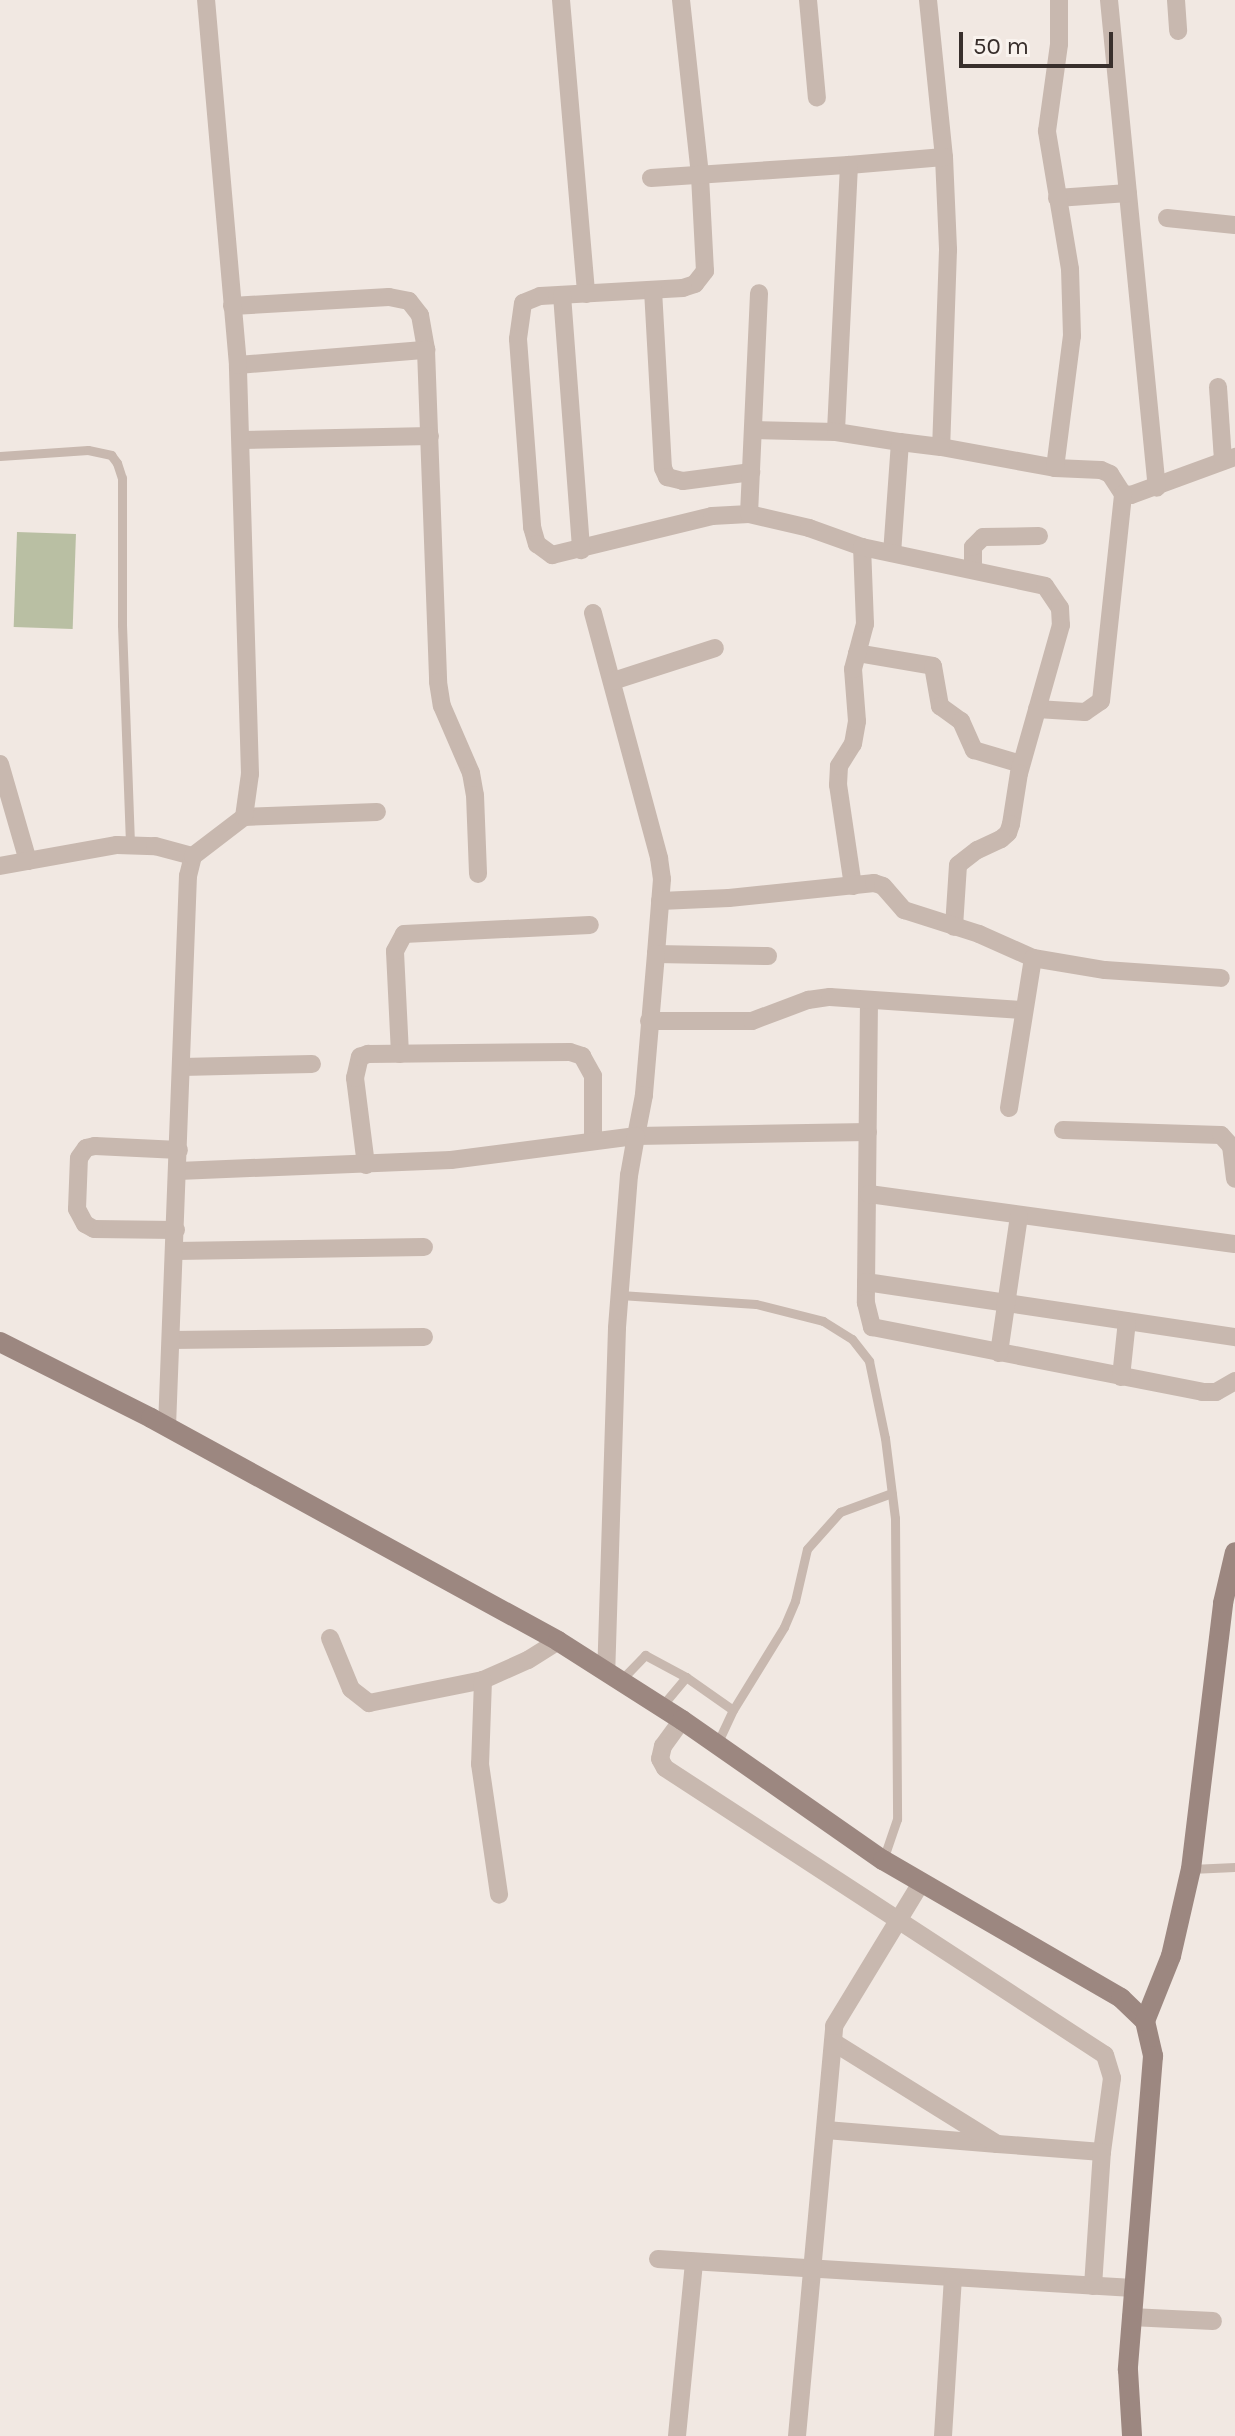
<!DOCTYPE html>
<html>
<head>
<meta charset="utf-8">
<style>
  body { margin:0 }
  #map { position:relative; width:1235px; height:2436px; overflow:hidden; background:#f1e8e2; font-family:Karla,sans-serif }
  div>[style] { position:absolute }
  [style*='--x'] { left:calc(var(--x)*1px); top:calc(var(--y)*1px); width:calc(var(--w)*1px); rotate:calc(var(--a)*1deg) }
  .green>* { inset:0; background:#b9bfa3; transform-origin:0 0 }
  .lane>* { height:9px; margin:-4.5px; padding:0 4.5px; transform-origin:4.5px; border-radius:4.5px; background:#c8b8af }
  .street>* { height:18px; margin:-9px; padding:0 9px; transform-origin:9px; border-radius:9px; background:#c8b8af }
  .secondary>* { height:20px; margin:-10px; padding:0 10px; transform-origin:10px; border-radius:10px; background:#9c8780 }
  span { translate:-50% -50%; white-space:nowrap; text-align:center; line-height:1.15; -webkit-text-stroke:6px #f9f3ee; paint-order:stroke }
  .scale { position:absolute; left:959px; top:32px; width:154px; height:36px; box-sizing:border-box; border:4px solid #382f2c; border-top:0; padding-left:10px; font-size:24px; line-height:28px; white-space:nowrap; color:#382f2c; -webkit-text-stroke:6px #f9f3ee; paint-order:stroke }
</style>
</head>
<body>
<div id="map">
  <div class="green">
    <i style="left:17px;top:532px;width:59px;height:95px;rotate:2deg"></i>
  </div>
  <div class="lane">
    <i style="--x:0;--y:456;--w:88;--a:-3.9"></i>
    <i style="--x:88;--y:450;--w:24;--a:12"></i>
    <i style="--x:111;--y:455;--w:10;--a:53"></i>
    <i style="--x:117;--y:463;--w:16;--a:72"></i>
    <i style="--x:122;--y:478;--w:147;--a:90"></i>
    <i style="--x:122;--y:625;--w:219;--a:87.9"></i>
    <i style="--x:620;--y:1295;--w:136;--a:3.8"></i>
    <i style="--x:756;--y:1304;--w:69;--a:14.2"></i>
    <i style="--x:823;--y:1321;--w:34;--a:32"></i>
    <i style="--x:852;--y:1339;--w:28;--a:52"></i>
    <i style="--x:869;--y:1361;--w:79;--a:78.3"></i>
    <i style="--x:885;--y:1438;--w:81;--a:82.9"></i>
    <i style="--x:895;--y:1518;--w:301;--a:89.6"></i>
    <i style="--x:897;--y:1819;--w:43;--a:108.9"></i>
    <i style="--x:621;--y:1680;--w:35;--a:-46"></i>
    <i style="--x:645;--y:1655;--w:47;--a:28.2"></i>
    <i style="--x:686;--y:1677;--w:57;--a:35.1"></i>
    <i style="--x:661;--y:1707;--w:39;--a:-50"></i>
    <i style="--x:717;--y:1744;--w:38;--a:-65"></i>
    <i style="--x:733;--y:1710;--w:97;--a:-58.4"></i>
    <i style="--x:784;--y:1627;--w:28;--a:-67"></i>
    <i style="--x:795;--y:1601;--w:53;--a:-77"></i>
    <i style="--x:807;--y:1549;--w:50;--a:-48.3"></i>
    <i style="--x:840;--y:1512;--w:55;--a:-20.1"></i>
    <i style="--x:1191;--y:1869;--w:44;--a:-2.6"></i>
  </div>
  <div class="street">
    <i style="--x:561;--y:0;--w:295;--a:85.1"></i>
    <i style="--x:681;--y:0;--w:177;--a:83.8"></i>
    <i style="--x:700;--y:176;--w:95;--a:87"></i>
    <i style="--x:705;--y:271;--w:16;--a:128"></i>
    <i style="--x:695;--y:284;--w:13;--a:162"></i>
    <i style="--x:683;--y:288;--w:143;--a:176.8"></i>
    <i style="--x:540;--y:296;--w:18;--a:158"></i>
    <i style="--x:523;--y:303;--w:36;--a:98"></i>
    <i style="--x:518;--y:339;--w:189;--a:85.7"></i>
    <i style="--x:532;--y:527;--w:18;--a:74"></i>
    <i style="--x:537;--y:544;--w:19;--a:36"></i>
    <i style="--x:552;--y:555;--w:165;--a:-13.7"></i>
    <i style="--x:712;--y:516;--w:37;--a:-3"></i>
    <i style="--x:749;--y:514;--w:62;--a:13.1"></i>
    <i style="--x:809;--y:528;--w:56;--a:19.7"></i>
    <i style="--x:808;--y:0;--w:98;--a:84.8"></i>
    <i style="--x:928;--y:0;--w:158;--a:84.2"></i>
    <i style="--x:944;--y:157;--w:93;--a:87.5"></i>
    <i style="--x:948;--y:250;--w:197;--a:92"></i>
    <i style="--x:941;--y:447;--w:116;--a:10.4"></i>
    <i style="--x:1055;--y:468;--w:46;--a:2.5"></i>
    <i style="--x:1101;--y:470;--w:10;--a:24"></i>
    <i style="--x:1110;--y:474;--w:24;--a:57"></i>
    <i style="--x:1123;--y:494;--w:8;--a:7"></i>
    <i style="--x:1131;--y:495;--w:111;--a:-20.1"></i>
    <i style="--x:1109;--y:0;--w:490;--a:84.4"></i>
    <i style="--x:1176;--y:0;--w:31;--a:86"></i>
    <i style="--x:849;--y:165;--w:95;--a:-4.8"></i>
    <i style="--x:651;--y:178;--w:198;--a:-3.8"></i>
    <i style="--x:849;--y:165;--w:267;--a:92.8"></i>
    <i style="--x:1057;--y:198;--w:71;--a:-4"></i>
    <i style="--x:1167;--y:218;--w:68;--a:5.9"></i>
    <i style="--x:653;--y:290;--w:178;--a:86.8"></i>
    <i style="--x:663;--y:468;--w:10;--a:66"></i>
    <i style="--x:667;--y:477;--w:16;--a:14"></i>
    <i style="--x:683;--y:481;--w:69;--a:-7.5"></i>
    <i style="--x:562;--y:295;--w:256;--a:85.7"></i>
    <i style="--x:232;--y:306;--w:157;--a:-3.3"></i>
    <i style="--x:389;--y:297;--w:20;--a:11"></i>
    <i style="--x:409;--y:301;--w:18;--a:52"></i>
    <i style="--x:420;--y:315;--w:36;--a:80"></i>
    <i style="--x:238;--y:365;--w:189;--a:-4.6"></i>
    <i style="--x:426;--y:350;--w:332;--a:87.9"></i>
    <i style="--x:438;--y:682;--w:24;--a:81"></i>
    <i style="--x:442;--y:706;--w:73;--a:66.6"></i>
    <i style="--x:471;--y:773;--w:22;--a:80"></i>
    <i style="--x:475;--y:795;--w:79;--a:87.8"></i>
    <i style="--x:1218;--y:387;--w:74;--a:86.1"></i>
    <i style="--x:753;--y:430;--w:83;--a:1.4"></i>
    <i style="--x:836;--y:432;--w:65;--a:8.9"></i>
    <i style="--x:900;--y:442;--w:111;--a:94.1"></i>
    <i style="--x:241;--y:440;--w:189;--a:-1.2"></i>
    <i style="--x:900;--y:442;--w:41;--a:7"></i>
    <i style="--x:1055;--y:468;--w:133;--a:-82.7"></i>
    <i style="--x:1072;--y:336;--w:67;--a:-91.7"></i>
    <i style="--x:1070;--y:269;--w:140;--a:-99.5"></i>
    <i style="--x:1047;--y:131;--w:88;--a:-82.1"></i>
    <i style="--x:1059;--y:44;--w:44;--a:-90"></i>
    <i style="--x:749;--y:514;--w:221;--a:-87.4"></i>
    <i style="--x:973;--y:569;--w:22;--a:-90"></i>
    <i style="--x:973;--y:547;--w:14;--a:-45"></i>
    <i style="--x:983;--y:537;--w:56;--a:-1"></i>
    <i style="--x:593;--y:613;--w:254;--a:74.9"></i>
    <i style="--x:659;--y:858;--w:21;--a:82"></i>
    <i style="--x:662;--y:879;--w:75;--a:94.6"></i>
    <i style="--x:857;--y:653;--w:77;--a:9.7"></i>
    <i style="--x:933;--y:666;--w:41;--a:80.1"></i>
    <i style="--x:940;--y:706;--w:26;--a:36"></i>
    <i style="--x:961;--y:721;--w:32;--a:66"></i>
    <i style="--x:974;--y:750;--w:49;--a:16.6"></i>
    <i style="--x:613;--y:681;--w:107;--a:-17.9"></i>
    <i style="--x:1037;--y:709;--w:48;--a:3.6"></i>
    <i style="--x:1085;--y:712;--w:19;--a:-35"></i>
    <i style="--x:1101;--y:701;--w:208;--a:-83.9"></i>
    <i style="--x:0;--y:764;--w:101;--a:73.9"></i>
    <i style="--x:244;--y:817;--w:133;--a:-2.2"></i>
    <i style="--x:0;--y:866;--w:119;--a:-10.2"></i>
    <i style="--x:117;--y:845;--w:38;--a:2"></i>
    <i style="--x:155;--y:846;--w:39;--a:15"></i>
    <i style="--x:853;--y:886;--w:102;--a:-98.4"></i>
    <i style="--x:838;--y:785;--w:19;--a:-87"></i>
    <i style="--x:839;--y:766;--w:26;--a:-58"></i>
    <i style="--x:853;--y:744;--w:23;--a:-80"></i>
    <i style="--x:857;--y:721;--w:52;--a:-94.4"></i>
    <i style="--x:853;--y:669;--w:47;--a:-75.1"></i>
    <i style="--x:865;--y:624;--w:77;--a:-92.2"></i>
    <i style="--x:862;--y:547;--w:187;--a:12"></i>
    <i style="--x:1045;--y:586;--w:27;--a:56"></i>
    <i style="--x:1060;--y:608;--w:17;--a:87"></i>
    <i style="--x:1061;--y:625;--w:154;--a:105.8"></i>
    <i style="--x:1019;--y:773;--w:52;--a:98.9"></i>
    <i style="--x:1011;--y:824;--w:9;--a:108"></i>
    <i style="--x:1008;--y:833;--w:9;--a:139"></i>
    <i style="--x:1001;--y:839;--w:26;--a:155"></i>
    <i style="--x:977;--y:850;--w:24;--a:142"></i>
    <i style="--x:958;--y:865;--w:62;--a:93.7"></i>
    <i style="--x:660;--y:901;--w:69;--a:-2.5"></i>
    <i style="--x:729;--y:898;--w:146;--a:-5.9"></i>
    <i style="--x:874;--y:883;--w:9;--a:18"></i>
    <i style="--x:883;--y:886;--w:32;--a:49"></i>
    <i style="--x:904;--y:910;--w:79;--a:17.7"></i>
    <i style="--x:979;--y:934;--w:59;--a:24"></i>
    <i style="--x:1033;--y:958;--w:73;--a:9.5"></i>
    <i style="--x:1105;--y:970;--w:116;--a:3.9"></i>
    <i style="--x:768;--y:956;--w:112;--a:-179"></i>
    <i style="--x:656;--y:954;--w:142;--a:94.9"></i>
    <i style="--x:644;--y:1095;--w:42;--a:101"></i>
    <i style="--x:636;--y:1136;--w:232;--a:-1"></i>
    <i style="--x:869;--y:1000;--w:303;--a:90.6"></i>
    <i style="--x:866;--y:1303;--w:25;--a:76"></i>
    <i style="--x:872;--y:1327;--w:336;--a:11.1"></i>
    <i style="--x:1202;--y:1392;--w:14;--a:0"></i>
    <i style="--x:1216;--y:1392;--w:22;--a:-30"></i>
    <i style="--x:649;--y:1021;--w:103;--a:0"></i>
    <i style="--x:752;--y:1021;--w:60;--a:-20.6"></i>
    <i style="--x:808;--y:1000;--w:22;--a:-8"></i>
    <i style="--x:830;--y:997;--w:193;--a:3.9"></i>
    <i style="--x:400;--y:1054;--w:103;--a:-92.8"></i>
    <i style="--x:395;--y:951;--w:19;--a:-62"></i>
    <i style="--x:404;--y:934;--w:186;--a:-2.8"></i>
    <i style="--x:182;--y:1067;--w:130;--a:-1.3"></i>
    <i style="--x:1009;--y:1108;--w:152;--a:-80.9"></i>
    <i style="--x:1063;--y:1130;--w:158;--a:1.8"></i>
    <i style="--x:1221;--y:1135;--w:15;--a:48"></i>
    <i style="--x:1231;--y:1146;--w:33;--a:83"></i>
    <i style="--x:366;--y:1165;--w:88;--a:-97.2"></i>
    <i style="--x:355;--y:1078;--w:22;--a:-77"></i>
    <i style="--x:360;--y:1057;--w:9;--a:-21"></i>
    <i style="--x:368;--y:1054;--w:202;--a:-0.6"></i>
    <i style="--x:570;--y:1052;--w:13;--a:18"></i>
    <i style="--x:582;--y:1056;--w:23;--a:61"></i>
    <i style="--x:593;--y:1076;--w:64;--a:90"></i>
    <i style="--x:178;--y:1171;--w:273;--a:-2.3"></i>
    <i style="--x:451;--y:1160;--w:187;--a:-7.4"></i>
    <i style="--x:636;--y:1136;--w:40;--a:100"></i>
    <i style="--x:629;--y:1175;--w:153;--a:94.5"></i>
    <i style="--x:617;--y:1328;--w:342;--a:91.8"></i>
    <i style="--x:869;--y:1194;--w:369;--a:7.8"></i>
    <i style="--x:176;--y:1230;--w:82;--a:-179.3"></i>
    <i style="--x:94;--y:1229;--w:10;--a:-151"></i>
    <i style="--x:85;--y:1224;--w:17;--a:-118"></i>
    <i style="--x:77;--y:1209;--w:51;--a:-87.8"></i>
    <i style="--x:79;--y:1158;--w:12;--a:-55"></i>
    <i style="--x:86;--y:1148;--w:9;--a:-13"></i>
    <i style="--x:95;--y:1146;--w:84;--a:2.7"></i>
    <i style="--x:175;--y:1251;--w:249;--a:-0.9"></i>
    <i style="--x:866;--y:1282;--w:373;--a:8.5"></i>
    <i style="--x:171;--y:1340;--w:253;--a:-0.7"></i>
    <i style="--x:999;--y:1353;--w:138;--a:-81.7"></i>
    <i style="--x:1121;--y:1377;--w:56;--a:-83.9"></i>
    <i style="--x:167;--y:1427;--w:551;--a:-87.82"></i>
    <i style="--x:188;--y:876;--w:21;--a:-76"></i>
    <i style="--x:193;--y:856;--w:64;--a:-37.4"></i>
    <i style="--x:244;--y:817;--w:43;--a:-82.1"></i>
    <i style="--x:250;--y:774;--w:409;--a:-91.7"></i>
    <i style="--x:238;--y:365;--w:366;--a:-95"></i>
    <i style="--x:330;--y:1638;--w:55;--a:67.6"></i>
    <i style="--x:351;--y:1689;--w:23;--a:38"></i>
    <i style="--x:369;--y:1703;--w:116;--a:-11.4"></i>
    <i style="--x:483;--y:1680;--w:49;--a:-24"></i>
    <i style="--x:528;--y:1660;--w:36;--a:-32"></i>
    <i style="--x:483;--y:1680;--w:84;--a:92"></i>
    <i style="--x:480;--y:1764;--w:132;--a:81.7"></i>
    <i style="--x:682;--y:1720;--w:32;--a:126"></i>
    <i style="--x:663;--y:1746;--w:13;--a:103"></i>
    <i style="--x:660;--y:1759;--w:10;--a:61"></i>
    <i style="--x:665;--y:1768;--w:525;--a:33.12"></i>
    <i style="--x:1105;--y:2055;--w:24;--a:73"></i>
    <i style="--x:1112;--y:2078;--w:75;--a:97.7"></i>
    <i style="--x:1102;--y:2152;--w:105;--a:-175.6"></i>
    <i style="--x:826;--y:2130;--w:172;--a:4.7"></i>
    <i style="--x:997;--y:2144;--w:193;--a:-148.1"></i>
    <i style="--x:658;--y:2259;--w:476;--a:3.5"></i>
    <i style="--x:1093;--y:2286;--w:134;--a:-86.2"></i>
    <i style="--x:1131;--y:2317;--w:82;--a:2.8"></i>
    <i style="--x:677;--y:2436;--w:175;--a:-84.4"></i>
    <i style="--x:797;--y:2436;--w:412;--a:-84.8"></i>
    <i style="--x:834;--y:2026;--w:167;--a:-58.7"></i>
    <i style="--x:943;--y:2436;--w:158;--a:-86.4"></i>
  </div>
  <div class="secondary">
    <i style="--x:0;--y:1342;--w:169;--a:26.7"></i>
    <i style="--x:151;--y:1418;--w:464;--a:28.7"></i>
    <i style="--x:558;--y:1641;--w:147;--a:32.5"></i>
    <i style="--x:682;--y:1720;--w:245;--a:34.9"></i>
    <i style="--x:883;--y:1860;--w:275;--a:30.1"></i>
    <i style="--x:1121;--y:1998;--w:33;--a:44"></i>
    <i style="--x:1145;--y:2021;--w:36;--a:77"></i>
    <i style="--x:1153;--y:2056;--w:315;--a:94.6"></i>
    <i style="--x:1128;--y:2370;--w:66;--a:86.5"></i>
    <i style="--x:1145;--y:2021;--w:70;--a:-68.2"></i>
    <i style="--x:1171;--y:1956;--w:89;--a:-77.1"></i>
    <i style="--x:1191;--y:1869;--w:268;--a:-83.1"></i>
    <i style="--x:1223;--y:1603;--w:52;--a:-76.8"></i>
  </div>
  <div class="scale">50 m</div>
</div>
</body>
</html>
